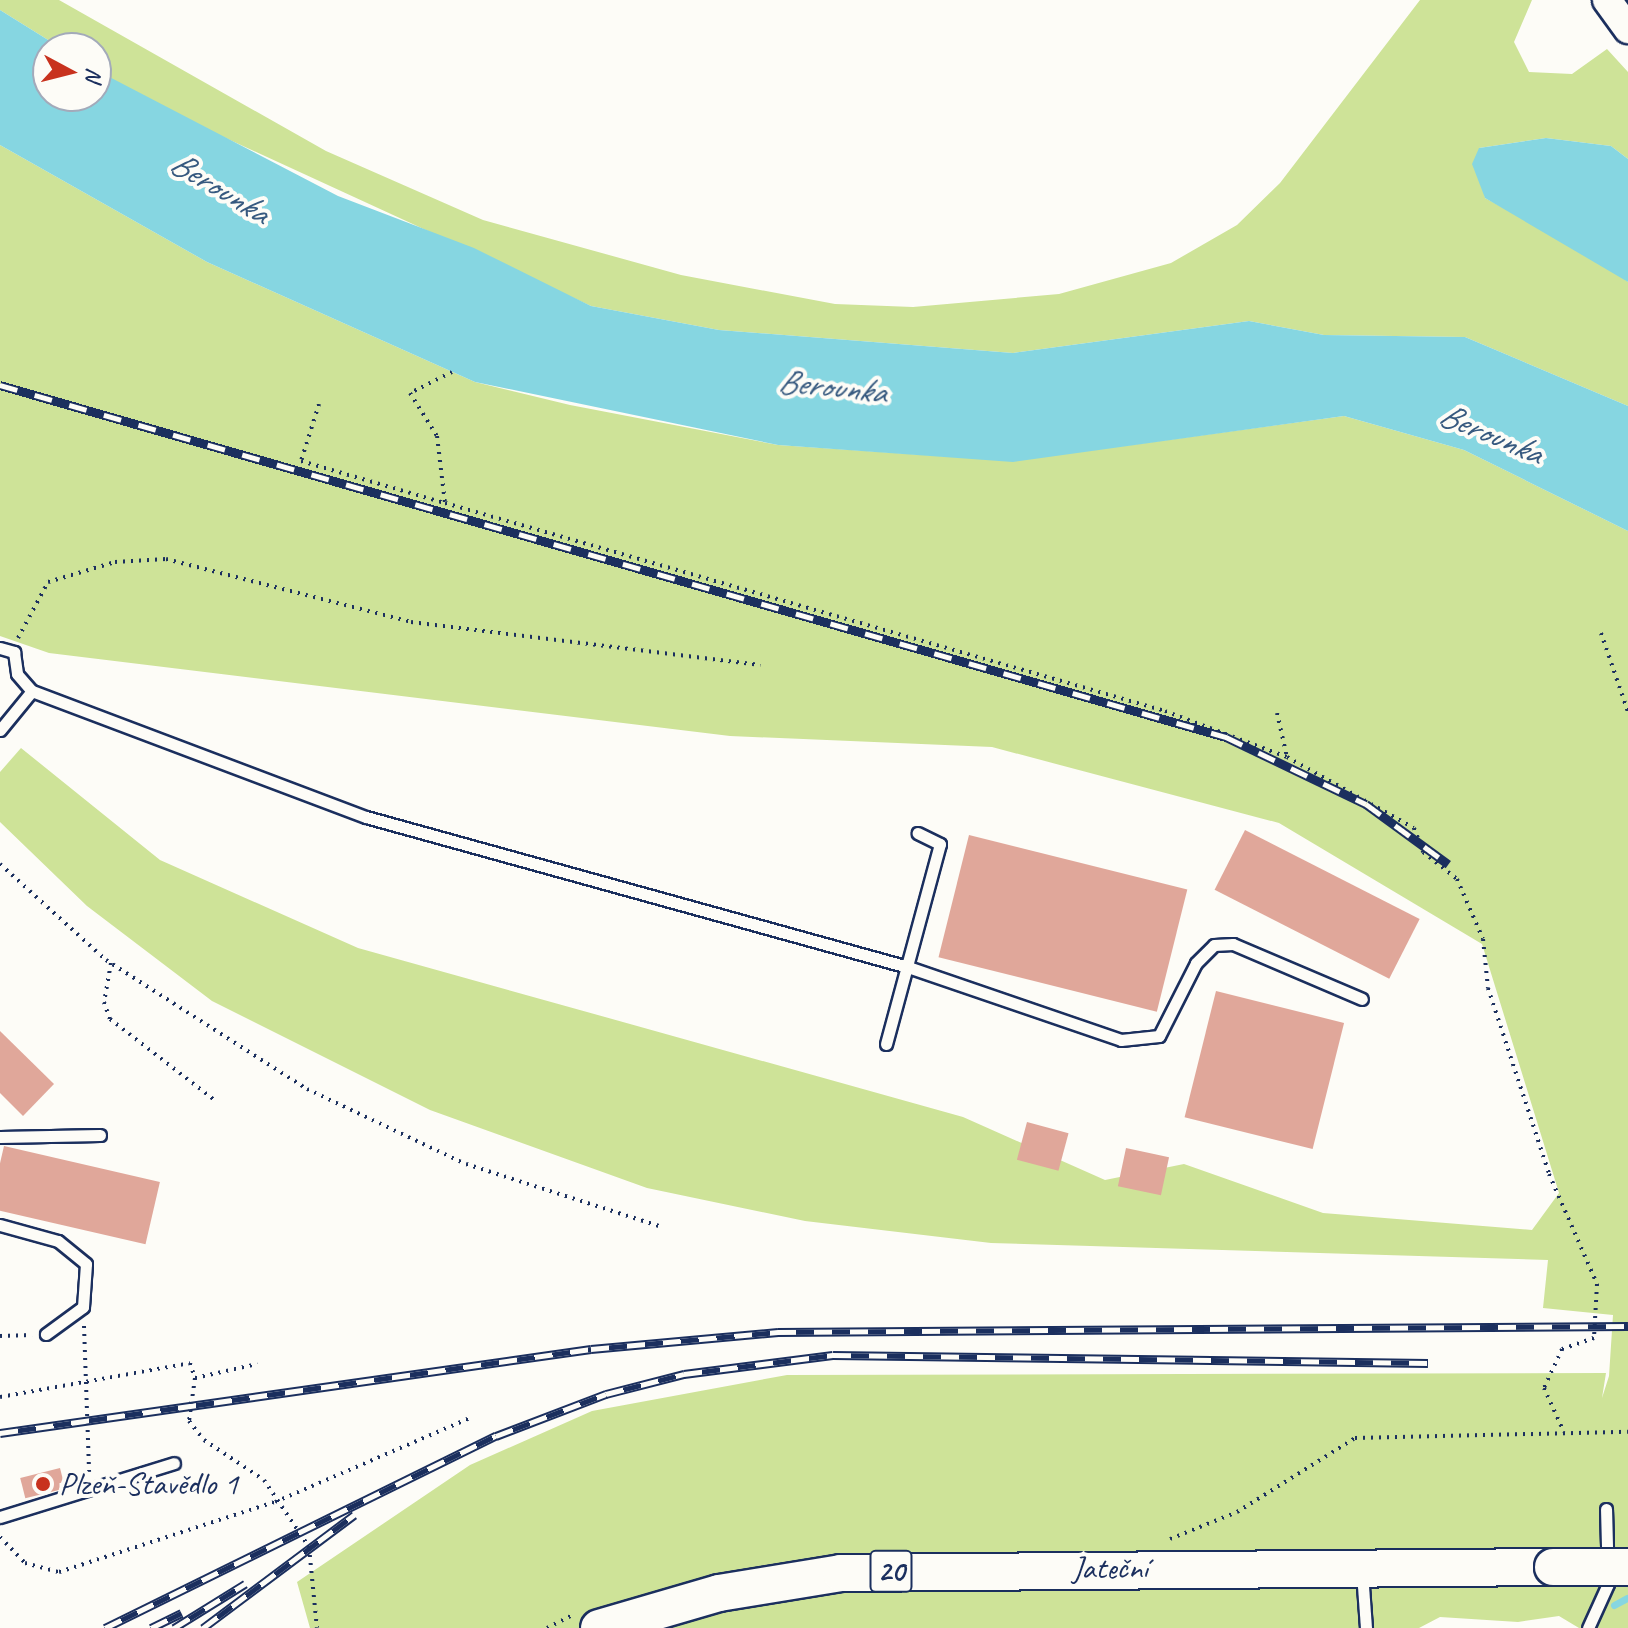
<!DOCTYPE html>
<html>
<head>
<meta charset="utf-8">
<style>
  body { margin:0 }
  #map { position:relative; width:1628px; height:1628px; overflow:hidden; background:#fdfcf7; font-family:Caveat,sans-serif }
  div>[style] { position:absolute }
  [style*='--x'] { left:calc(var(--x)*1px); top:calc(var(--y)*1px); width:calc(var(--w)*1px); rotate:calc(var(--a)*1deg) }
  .green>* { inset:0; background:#cee398 }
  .water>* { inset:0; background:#86d6e1 }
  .stream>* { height:7px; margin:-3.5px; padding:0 3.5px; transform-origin:3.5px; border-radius:3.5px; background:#86d6e1 }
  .building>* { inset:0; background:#e0a79a; transform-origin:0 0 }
  .path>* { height:4px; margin-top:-2px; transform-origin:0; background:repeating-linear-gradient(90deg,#1b2f5e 0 2px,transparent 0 8px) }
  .roads { filter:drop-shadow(2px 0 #1b2f5e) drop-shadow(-2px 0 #1b2f5e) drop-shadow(0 2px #1b2f5e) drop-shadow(0 -2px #1b2f5e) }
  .service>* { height:11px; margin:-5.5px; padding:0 5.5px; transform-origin:5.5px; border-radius:5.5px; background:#fdfcf7 }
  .tertiary>* { height:28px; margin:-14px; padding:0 14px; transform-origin:14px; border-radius:14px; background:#fdfcf7 }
  .primary>* { height:36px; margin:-18px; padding:0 18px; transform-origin:18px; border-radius:18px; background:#fdfcf7 }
  .rail>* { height:9px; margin-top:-4.5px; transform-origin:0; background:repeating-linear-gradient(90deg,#fdfcf7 0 18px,#1b2f5e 0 36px); box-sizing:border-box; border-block:2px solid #1b2f5e }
  .bridges { filter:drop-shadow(2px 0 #1b2f5e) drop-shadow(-2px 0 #1b2f5e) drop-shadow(0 2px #1b2f5e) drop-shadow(0 -2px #1b2f5e) }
  .primary-bridge>* { height:36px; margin:-18px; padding:0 18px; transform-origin:18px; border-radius:18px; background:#fdfcf7 }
  .dots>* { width:22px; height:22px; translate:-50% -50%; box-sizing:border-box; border:4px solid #fdfcf7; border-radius:50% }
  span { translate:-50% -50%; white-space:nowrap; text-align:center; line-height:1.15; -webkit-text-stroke:8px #fdfcf7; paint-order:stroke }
  .shield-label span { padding:2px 6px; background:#fdfcf7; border:2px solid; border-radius:6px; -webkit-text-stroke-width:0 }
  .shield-label { font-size:30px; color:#1b2f5e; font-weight:700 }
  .poi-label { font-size:32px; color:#1b2f5e }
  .left { translate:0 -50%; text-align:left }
  .street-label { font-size:32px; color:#1b2f5e }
  .water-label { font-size:34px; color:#36597f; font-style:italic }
  .north { position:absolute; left:32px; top:32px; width:80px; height:80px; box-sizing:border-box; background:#fdfcf7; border:2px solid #a3aaba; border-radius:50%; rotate:97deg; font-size:22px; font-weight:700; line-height:32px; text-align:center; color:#1b2f5e }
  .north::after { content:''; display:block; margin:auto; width:28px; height:36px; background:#c8321e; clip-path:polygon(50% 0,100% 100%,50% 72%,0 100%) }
</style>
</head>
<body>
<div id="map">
  <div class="green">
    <i style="clip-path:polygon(0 0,59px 0,326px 151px,483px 220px,681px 275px,835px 304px,913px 307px,1059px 294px,1171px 263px,1237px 225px,1280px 183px,1420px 0,1532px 0,1514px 42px,1529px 72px,1572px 74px,1607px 49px,1628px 72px,1628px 159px,1611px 146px,1546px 138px,1479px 148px,1485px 198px,1601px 260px,1628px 282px,1628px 406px,1465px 337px,1324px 335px,1249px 321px,1013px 353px,719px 330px,591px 306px,154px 105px,96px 70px,96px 48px,61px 48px,0 10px)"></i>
    <i style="clip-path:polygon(0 145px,207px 262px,475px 382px,570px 405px,778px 445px,1013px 461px,1344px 416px,1464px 450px,1628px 531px,1628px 1628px,1579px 1628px,1559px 1616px,1518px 1622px,1440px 1617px,1419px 1628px,310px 1628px,297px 1582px,470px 1465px,592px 1411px,787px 1375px,1606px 1373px,1602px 1398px,1609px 1376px,1613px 1315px,1543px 1308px,1548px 1260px,991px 1243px,805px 1221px,647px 1188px,430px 1110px,212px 1001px,87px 906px,0 822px,0 772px,21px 748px,160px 860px,358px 948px,963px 1117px,1105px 1180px,1184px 1164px,1323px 1213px,1532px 1230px,1559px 1193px,1482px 944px,1279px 823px,992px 747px,730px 736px,49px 653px,0 636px)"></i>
  </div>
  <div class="water">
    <i style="clip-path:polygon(0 10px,61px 48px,48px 48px,48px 96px,96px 96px,96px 70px,338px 196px,474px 248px,591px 306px,719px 330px,1013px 353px,1249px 321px,1324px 335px,1465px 337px,1628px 406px,1628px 531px,1464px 450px,1344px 416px,1013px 462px,778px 445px,475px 382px,207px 262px,0 145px)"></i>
    <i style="clip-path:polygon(1546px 138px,1611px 146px,1628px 159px,1628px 282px,1485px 198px,1472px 164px,1479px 148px)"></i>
  </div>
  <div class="stream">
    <i style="--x:1614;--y:1605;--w:15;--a:-28"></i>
  </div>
  <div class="building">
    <i style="left:1245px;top:830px;width:196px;height:67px;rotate:27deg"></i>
    <i style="left:969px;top:835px;width:225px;height:126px;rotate:14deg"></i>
    <i style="left:1216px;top:991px;width:132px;height:130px;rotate:14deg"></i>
    <i style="clip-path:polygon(0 1031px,54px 1084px,23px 1116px,0 1093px)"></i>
    <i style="left:1027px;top:1122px;width:43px;height:39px;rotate:15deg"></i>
    <i style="left:4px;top:1146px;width:160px;height:64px;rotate:13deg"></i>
    <i style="left:1126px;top:1148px;width:44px;height:39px;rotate:12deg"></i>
    <i style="left:60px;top:1468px;width:21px;height:41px;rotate:76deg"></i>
  </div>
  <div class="path">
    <i style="--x:452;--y:372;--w:47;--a:153.4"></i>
    <i style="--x:410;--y:393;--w:51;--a:57.9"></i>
    <i style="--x:437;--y:436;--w:67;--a:83.2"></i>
    <i style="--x:445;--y:503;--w:749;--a:16.11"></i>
    <i style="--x:1165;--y:711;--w:130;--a:20.7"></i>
    <i style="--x:319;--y:404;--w:60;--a:107.5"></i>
    <i style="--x:301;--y:461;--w:150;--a:16.3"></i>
    <i style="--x:1601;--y:633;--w:83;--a:71.1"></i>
    <i style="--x:18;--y:638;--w:64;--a:-61.8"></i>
    <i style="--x:48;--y:582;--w:70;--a:-16.6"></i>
    <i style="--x:115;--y:562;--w:51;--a:-3.4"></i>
    <i style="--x:166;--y:559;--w:253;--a:14.4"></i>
    <i style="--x:411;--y:622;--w:352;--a:7"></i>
    <i style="--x:1277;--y:713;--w:45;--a:77.2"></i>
    <i style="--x:1287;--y:757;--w:145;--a:29.2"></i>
    <i style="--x:1414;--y:828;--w:26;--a:69"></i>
    <i style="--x:1423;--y:852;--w:43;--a:38.5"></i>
    <i style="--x:1457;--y:879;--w:65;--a:66.6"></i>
    <i style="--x:1483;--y:939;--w:49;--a:84.2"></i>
    <i style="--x:1488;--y:988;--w:196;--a:71.8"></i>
    <i style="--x:1549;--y:1174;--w:120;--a:66.4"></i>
    <i style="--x:1597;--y:1284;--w:54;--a:93.2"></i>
    <i style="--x:1594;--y:1338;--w:34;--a:161"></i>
    <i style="--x:1562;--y:1349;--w:43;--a:114.8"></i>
    <i style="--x:1544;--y:1388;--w:48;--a:65.6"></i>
    <i style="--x:0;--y:864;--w:143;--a:42.2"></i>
    <i style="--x:106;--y:960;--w:239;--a:32.7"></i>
    <i style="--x:307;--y:1089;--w:176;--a:25.3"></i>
    <i style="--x:466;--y:1164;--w:206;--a:17.8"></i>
    <i style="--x:111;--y:963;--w:40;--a:100"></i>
    <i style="--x:104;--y:1002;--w:18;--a:71"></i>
    <i style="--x:110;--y:1019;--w:135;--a:37.8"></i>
    <i style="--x:84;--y:1326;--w:146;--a:88"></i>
    <i style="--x:0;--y:1336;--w:32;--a:-2"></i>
    <i style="--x:195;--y:1378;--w:43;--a:97.9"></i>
    <i style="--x:189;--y:1421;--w:24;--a:52"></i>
    <i style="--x:204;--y:1440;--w:72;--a:33.7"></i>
    <i style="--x:264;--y:1480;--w:81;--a:56.1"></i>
    <i style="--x:309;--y:1547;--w:81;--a:84.4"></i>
    <i style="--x:0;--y:1397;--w:193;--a:-10.1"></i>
    <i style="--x:190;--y:1363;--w:16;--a:72"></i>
    <i style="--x:195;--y:1378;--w:64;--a:-12.7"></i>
    <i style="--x:0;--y:1537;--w:36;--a:46"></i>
    <i style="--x:25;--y:1563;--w:35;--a:15"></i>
    <i style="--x:59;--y:1572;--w:227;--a:-18"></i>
    <i style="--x:275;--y:1502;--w:215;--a:-23.3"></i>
    <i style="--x:1170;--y:1539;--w:72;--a:-21.9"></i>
    <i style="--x:1237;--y:1512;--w:139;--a:-32.1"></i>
    <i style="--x:1355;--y:1438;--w:273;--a:-1.3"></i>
    <i style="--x:547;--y:1628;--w:27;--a:-27"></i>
  </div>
  <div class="roads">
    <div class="service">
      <i style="--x:0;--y:648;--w:15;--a:16"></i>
      <i style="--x:14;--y:652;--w:22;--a:82"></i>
      <i style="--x:17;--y:674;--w:23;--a:49"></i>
      <i style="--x:32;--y:691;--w:357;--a:20.7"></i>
      <i style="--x:366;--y:817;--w:562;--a:15.47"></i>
      <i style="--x:908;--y:967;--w:225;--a:18.9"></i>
      <i style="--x:1121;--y:1040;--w:38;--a:-6"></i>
      <i style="--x:1159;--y:1036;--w:82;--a:-63.1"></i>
      <i style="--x:1196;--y:963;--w:25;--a:-45"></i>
      <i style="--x:1214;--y:945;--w:19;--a:-3"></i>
      <i style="--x:1233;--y:944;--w:140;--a:23.1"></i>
      <i style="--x:0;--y:730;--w:50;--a:-50.6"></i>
      <i style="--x:886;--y:1044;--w:207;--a:-74.9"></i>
      <i style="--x:940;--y:844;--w:25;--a:-154"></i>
      <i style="--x:0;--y:1137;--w:100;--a:-1.1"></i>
      <i style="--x:0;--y:1225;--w:60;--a:15.4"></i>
      <i style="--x:58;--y:1241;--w:36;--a:39"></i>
      <i style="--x:86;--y:1264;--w:43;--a:94"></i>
      <i style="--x:83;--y:1307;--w:46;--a:143.9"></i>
      <i style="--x:0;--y:1517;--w:182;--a:-17.2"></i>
      <i style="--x:1362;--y:1572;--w:56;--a:85.9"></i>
      <i style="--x:1588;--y:1628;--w:48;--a:-65.6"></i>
      <i style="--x:1608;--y:1584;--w:75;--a:-91.5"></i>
    </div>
    <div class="tertiary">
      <i style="--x:1607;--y:0;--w:36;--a:54"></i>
    </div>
    <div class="primary">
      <i style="--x:599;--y:1628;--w:125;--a:-16.3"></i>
      <i style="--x:719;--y:1593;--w:124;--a:-9.3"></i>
      <i style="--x:841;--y:1573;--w:712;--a:-0.48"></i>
    </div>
  </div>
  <div class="rail">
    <i style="--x:0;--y:385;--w:1276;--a:16.02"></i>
    <i style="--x:1226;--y:737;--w:155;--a:25.6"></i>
    <i style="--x:1366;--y:804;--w:102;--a:36.2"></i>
    <i style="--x:0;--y:1433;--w:597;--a:-8.09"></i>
    <i style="--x:591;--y:1349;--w:188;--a:-5.2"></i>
    <i style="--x:778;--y:1332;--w:850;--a:-0.4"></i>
    <i style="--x:105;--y:1628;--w:436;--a:-26.2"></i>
    <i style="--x:496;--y:1436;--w:118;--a:-20.9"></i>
    <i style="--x:606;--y:1394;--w:81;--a:-14.4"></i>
    <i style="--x:684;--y:1374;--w:150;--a:-7.3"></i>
    <i style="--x:833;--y:1355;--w:595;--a:0.77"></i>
    <i style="--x:151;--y:1628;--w:34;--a:-26"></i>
    <i style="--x:174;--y:1628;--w:84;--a:-31.8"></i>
    <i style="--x:203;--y:1628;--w:189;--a:-36.8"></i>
  </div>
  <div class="bridges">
    <div class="primary-bridge">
      <i style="--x:1553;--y:1567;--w:75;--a:0"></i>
    </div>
  </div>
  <div class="dots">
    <i style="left:43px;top:1484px;background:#c8321e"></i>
  </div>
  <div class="shield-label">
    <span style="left:891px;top:1571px">20</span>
  </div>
  <div class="poi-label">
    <span class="left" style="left:59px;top:1484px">Plzeň-Stavědlo 1</span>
  </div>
  <div class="street-label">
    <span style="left:1110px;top:1568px">Jateční</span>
  </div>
  <div class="water-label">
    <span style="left:220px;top:187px;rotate:31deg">Berounka</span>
    <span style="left:832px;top:386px;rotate:6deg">Berounka</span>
    <span style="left:1491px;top:433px;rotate:23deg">Berounka</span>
  </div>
  <div class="north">N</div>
</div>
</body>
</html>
